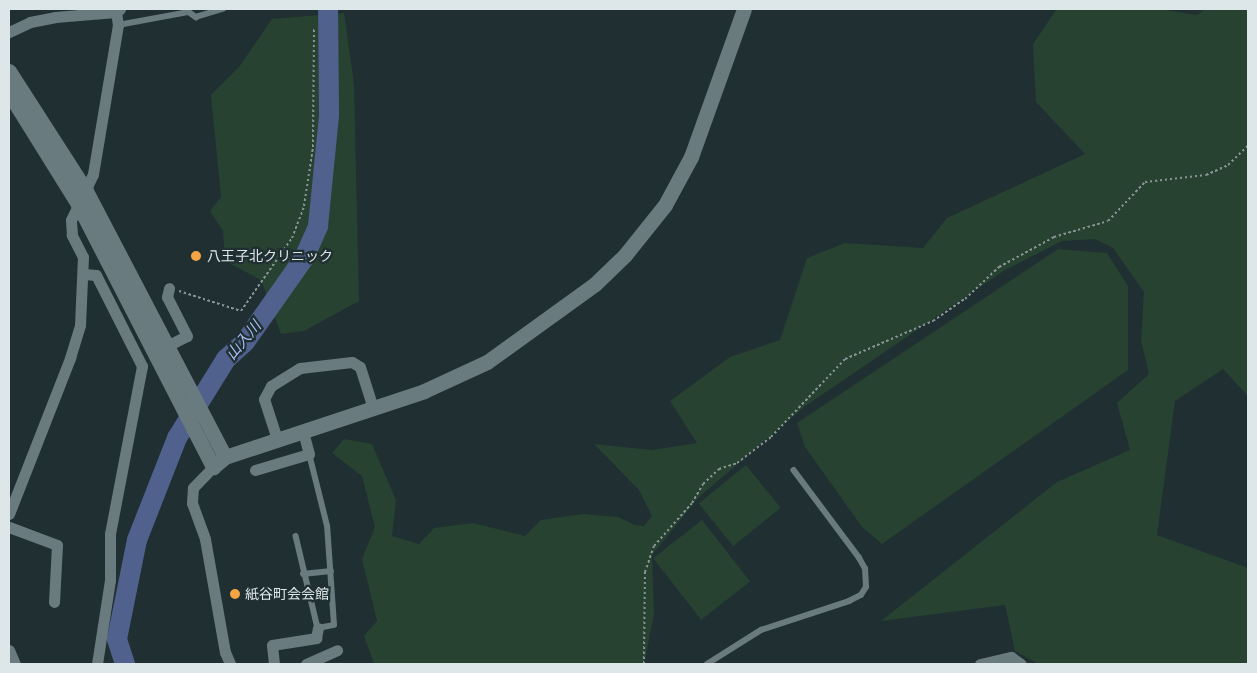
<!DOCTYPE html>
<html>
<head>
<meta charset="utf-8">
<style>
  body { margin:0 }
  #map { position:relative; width:1257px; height:673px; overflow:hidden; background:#202f32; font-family:"Golos Text","Noto Sans JP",sans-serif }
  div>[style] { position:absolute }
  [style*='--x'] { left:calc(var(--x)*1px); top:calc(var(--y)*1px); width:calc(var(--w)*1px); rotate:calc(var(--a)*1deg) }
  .green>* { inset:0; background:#274230; transform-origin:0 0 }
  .river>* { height:20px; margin:-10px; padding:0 10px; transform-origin:10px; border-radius:10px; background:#51618d }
  .path>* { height:2px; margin-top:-1px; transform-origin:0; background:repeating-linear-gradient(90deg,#889496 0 2.5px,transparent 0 5px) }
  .service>* { height:5.5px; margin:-2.75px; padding:0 2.75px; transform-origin:2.75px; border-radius:2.75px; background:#6a7b7f }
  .minor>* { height:11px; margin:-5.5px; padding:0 5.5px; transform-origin:5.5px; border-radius:5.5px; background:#6a7b7f }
  .tertiary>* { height:15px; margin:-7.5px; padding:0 7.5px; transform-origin:7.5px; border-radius:7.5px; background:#6a7b7f }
  .dots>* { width:14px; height:14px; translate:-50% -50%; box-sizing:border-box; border:2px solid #202f32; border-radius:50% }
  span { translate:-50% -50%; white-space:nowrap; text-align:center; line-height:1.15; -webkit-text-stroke:4.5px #202f32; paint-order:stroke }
  .poi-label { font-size:14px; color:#dde7e9 }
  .left { translate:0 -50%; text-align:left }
  .water-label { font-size:15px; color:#abbff7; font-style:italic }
  .frame { position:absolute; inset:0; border:10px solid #dde7e9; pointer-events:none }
</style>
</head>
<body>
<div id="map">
  <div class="green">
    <i style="clip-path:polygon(1158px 9px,1197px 15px,1205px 9px,1248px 9px,1248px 396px,1223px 369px,1175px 401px,1157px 535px,1248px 568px,1248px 664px,1038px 664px,1015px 651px,1005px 605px,881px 621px,1057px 482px,1130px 450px,1117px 403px,1149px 374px,1141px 341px,1144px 292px,1113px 248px,1095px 239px,1062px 241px,1005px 270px,804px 407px,699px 497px,652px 555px,654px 614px,644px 664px,374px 664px,364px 636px,377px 621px,362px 559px,375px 527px,362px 476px,332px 453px,344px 439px,372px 444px,396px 500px,392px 536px,419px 544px,434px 528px,473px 523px,525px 536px,541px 520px,583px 514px,618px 517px,635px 525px,644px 526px,652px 516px,639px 490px,594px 444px,652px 450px,697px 443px,670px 401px,730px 357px,780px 340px,807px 258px,845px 243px,923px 248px,947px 218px,1085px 154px,1036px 102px,1033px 44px,1056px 10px)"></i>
    <i style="clip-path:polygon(344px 13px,354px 84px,359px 301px,304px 331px,281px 334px,261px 280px,225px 261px,223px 231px,210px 211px,221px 197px,211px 95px,239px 67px,272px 19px)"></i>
    <i style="clip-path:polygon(1058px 249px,1107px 253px,1128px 286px,1128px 370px,882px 544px,862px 527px,805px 447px,797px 423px)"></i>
    <i style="left:746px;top:465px;width:55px;height:61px;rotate:51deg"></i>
    <i style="left:702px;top:520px;width:78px;height:62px;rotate:52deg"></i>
  </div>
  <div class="river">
    <i style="--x:125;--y:664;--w:26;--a:-108"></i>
    <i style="--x:117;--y:639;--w:101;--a:-78.6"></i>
    <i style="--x:137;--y:540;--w:110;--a:-68.6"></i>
    <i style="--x:177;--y:438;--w:93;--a:-58.2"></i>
    <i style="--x:226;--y:359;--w:25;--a:-42"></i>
    <i style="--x:245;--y:342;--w:103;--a:-54.9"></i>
    <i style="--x:304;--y:258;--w:35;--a:-66"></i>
    <i style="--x:318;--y:226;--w:112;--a:-84.3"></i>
    <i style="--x:329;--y:115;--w:106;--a:-90.5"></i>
  </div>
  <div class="path">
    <i style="--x:179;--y:291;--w:65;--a:17.9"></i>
    <i style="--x:241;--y:311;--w:89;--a:-55.1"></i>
    <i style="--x:292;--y:238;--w:34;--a:-69"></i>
    <i style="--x:304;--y:206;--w:60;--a:-81.3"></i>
    <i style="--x:313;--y:147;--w:118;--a:-89.5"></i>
    <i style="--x:644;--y:664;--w:92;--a:-89.4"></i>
    <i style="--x:645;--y:572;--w:28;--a:-71"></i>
    <i style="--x:654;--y:546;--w:57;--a:-48.5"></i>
    <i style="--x:692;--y:503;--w:22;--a:-60"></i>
    <i style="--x:703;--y:484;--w:22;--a:-43"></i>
    <i style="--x:719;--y:469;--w:19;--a:-18"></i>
    <i style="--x:737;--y:463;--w:43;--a:-37.4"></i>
    <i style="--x:771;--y:437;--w:108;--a:-46.5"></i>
    <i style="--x:845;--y:359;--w:96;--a:-23.4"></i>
    <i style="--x:933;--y:321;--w:39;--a:-35"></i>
    <i style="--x:965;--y:299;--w:47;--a:-43.3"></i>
    <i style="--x:999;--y:267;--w:63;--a:-28.6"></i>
    <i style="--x:1054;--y:237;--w:56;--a:-16.5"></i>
    <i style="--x:1108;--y:221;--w:54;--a:-46.5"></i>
    <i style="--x:1145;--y:182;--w:61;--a:-6.5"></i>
    <i style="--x:1206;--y:175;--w:24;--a:-24"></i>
    <i style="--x:1228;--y:165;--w:28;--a:-44"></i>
  </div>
  <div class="service">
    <i style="--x:118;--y:25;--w:72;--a:-10.4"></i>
    <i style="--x:189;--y:12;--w:9;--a:36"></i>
    <i style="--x:196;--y:17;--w:28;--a:-17"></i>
    <i style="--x:296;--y:536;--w:95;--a:76.6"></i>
    <i style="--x:318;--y:628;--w:16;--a:-11"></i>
    <i style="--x:334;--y:625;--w:99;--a:-94"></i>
    <i style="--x:327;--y:526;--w:74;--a:-104"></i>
    <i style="--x:303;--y:574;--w:28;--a:-6"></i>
    <i style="--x:707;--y:664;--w:64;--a:-32.2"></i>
    <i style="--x:761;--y:630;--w:93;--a:-18.2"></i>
    <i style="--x:849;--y:601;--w:13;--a:-27"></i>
    <i style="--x:861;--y:595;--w:9;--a:-58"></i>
    <i style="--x:866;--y:587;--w:18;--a:-93"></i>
    <i style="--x:865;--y:569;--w:13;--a:-119"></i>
    <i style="--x:859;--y:558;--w:109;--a:-126.8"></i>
  </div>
  <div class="minor">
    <i style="--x:9;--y:32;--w:23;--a:-25"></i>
    <i style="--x:30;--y:22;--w:25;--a:-11"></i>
    <i style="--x:55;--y:17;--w:61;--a:-4.7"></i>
    <i style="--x:116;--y:12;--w:5;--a:-37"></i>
    <i style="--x:84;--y:274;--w:12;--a:5"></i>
    <i style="--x:96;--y:275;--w:102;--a:63.2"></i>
    <i style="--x:142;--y:366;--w:171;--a:100.8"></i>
    <i style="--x:110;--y:534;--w:46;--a:90"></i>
    <i style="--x:110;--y:580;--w:85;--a:98.8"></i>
    <i style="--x:167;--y:346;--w:22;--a:-27"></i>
    <i style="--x:187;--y:336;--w:44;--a:-117.1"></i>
    <i style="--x:167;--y:297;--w:9;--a:-77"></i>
    <i style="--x:277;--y:439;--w:42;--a:-108"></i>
    <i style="--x:264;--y:399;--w:15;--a:-62"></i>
    <i style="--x:271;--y:386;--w:34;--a:-32"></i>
    <i style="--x:300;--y:368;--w:52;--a:-6.6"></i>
    <i style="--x:352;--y:362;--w:9;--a:32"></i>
    <i style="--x:360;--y:367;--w:43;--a:72.4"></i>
    <i style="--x:213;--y:467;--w:29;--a:134"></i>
    <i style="--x:193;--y:488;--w:15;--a:94"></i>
    <i style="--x:192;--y:503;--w:38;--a:70"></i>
    <i style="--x:205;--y:539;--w:115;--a:80"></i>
    <i style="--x:225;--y:652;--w:13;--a:67"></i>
    <i style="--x:255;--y:470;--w:56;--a:-16.5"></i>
    <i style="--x:309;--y:454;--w:24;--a:-105"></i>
    <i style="--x:9;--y:514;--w:168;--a:-68.6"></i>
    <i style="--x:70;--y:358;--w:34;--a:-73"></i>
    <i style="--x:80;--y:325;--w:68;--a:-87.5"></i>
    <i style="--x:83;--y:257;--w:25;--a:-117"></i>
    <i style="--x:72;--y:235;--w:15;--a:-94"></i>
    <i style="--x:71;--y:220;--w:51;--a:-64.4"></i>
    <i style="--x:93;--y:174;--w:151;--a:-80.5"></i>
    <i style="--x:118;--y:25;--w:13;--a:-99"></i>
    <i style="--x:9;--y:527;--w:51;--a:20.6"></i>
    <i style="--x:57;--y:545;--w:57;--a:93"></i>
    <i style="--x:9;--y:650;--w:15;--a:67"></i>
    <i style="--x:274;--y:664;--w:19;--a:-96"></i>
    <i style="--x:272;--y:645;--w:45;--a:-9"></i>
    <i style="--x:316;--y:638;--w:10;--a:-79"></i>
    <i style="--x:306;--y:664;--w:34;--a:-24"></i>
    <i style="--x:980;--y:664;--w:32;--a:-13"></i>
    <i style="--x:1011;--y:657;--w:12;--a:35"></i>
  </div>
  <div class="tertiary">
    <i style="--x:9;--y:71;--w:143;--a:57.3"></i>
    <i style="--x:86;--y:191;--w:300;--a:62.4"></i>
    <i style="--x:9;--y:93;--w:131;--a:58.1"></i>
    <i style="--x:78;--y:204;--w:296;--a:62.8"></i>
    <i style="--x:213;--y:467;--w:16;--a:-40"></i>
    <i style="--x:225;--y:457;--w:210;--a:-18.3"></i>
    <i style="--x:424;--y:391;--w:69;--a:-24.7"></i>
    <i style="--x:487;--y:362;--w:133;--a:-35.8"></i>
    <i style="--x:595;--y:284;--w:42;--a:-44"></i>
    <i style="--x:625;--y:255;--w:64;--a:-51.3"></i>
    <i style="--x:665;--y:205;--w:55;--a:-61.6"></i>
    <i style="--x:691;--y:157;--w:157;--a:-70.3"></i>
  </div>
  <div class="dots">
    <i style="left:196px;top:256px;background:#f3a443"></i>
    <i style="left:235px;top:594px;background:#f3a443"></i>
  </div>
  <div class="poi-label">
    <span class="left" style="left:207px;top:256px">八王子北クリニック</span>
    <span class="left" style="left:245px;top:594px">紙谷町会会館</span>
  </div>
  <div class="water-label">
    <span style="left:243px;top:340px;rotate:-50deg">山入川</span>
  </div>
  <div class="frame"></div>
</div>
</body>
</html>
